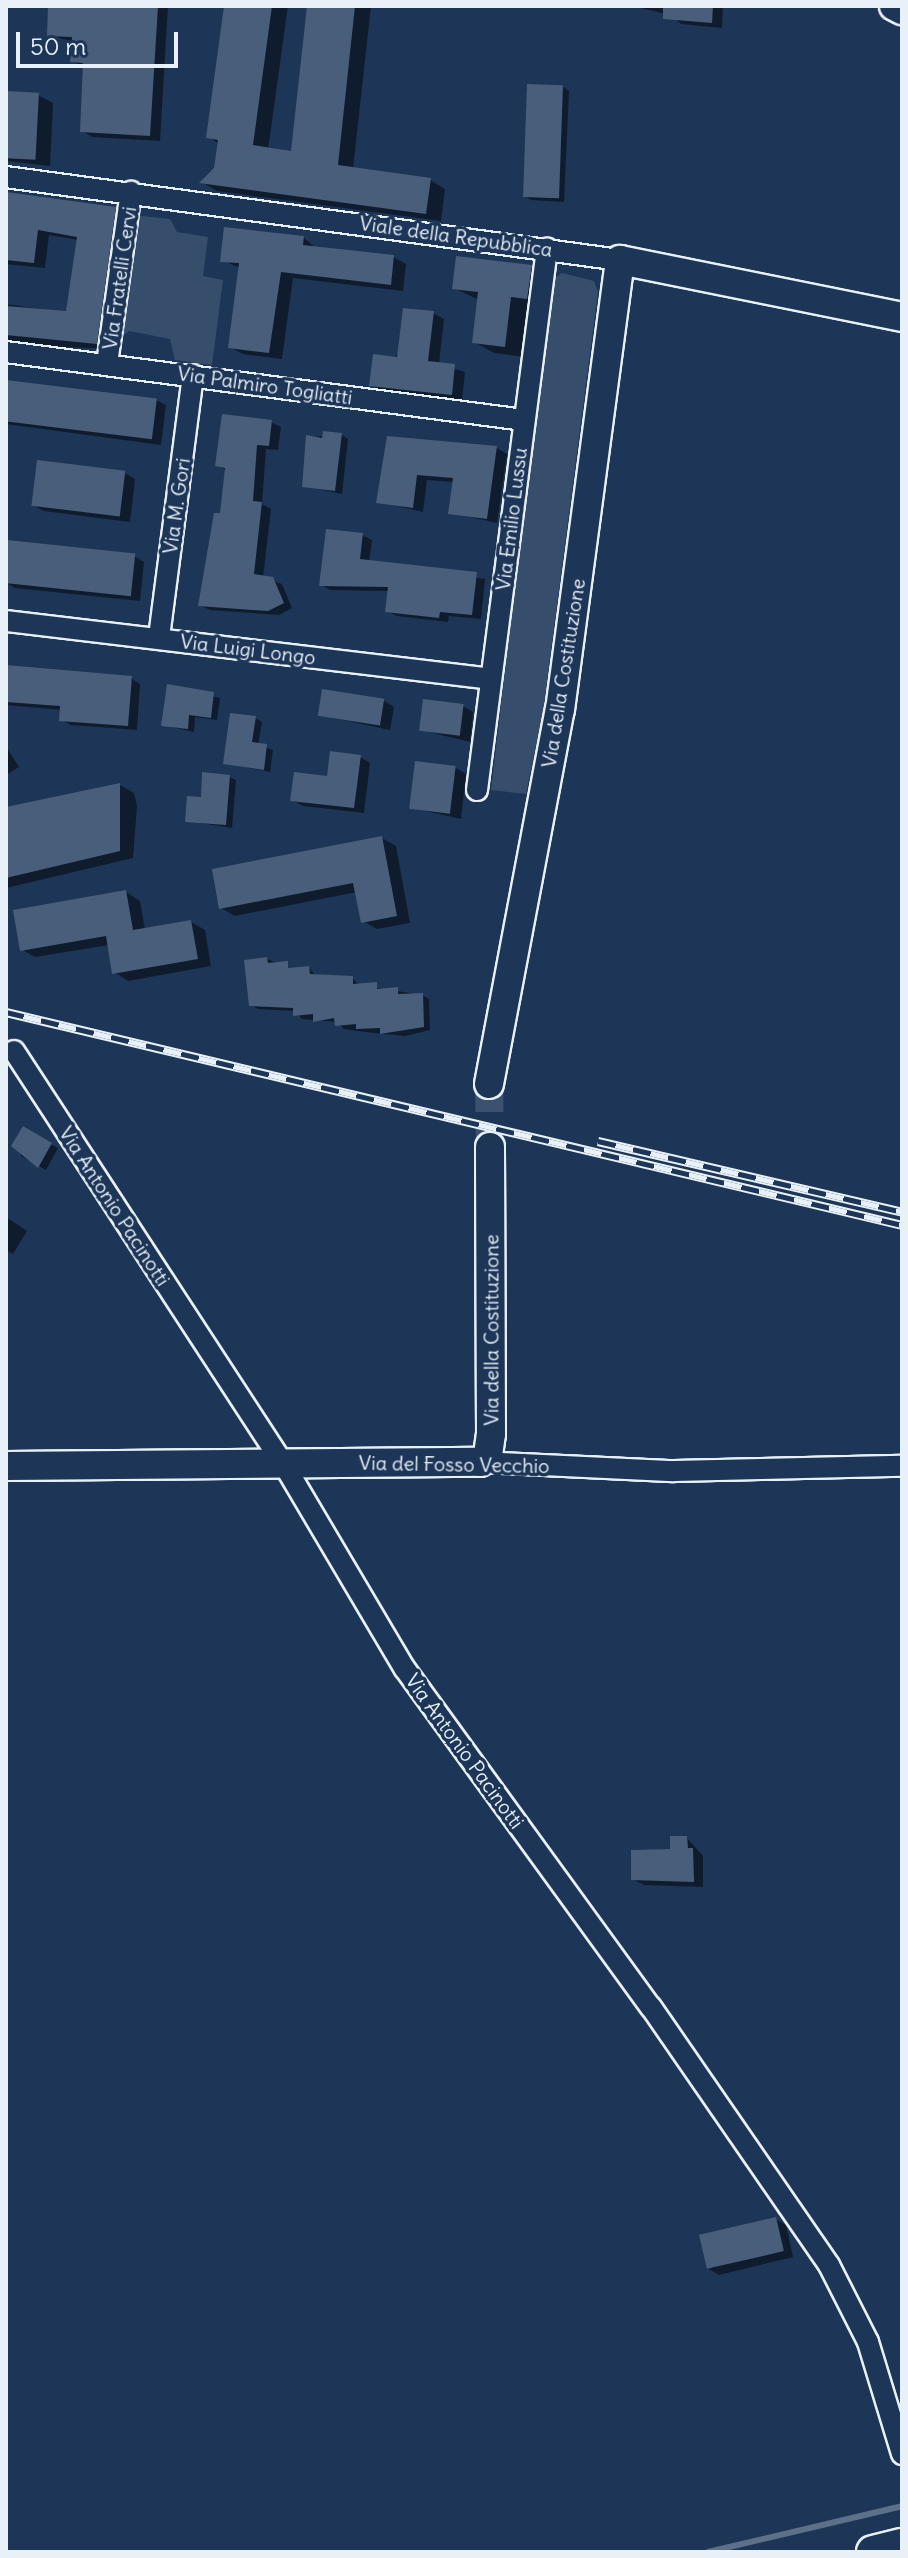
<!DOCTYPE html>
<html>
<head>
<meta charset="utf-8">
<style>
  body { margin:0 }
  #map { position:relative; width:908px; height:2558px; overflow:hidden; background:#1d3557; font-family:Delius,sans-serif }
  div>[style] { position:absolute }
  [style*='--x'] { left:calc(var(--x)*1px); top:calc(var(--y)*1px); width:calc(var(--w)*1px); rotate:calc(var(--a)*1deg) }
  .green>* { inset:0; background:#374d6c }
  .shadow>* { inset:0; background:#0007 }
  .stream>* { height:6px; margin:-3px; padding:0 3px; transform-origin:3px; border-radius:3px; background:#5d7089 }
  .building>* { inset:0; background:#495e7a; transform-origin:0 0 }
  .secondary-tunnel>* { height:28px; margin-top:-14px; transform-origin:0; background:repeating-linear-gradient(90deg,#3b516f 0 28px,transparent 0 42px) }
  .roads { filter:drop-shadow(2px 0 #e8f1f8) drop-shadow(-2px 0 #e8f1f8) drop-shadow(0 2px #e8f1f8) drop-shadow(0 -2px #e8f1f8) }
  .street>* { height:20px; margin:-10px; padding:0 10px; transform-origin:10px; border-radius:10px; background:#1d3557 }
  .secondary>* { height:28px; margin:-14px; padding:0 14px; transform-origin:14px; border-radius:14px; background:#1d3557 }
  .primary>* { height:32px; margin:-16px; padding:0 16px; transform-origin:16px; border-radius:16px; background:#1d3557 }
  .rail>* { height:9px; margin-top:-4.5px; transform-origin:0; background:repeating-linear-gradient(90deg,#1d3557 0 18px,#e8f1f8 0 36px); box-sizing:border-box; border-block:2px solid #e8f1f8 }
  span { translate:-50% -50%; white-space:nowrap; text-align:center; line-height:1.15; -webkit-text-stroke:7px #1d3557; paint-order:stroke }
  .street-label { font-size:20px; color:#e8f1f8 }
  .frame { position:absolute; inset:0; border:8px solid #e8f1f8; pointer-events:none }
  .scale { position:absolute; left:16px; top:32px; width:162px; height:36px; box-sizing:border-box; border:4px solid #e8f1f8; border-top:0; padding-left:10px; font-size:24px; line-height:28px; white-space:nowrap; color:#e8f1f8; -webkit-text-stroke:6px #1d3557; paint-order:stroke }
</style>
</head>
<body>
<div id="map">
  <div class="green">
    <i style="clip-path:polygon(133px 215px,170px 219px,177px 232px,208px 237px,203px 276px,223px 280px,212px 365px,175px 360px,170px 339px,129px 331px,115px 343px)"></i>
    <i style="clip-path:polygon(562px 273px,594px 281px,598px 292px,543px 711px,526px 794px,491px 790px,551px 281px)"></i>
  </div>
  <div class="shadow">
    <i style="clip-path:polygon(50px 6px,168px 6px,160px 141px,92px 137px,82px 131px,85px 67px,72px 61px,73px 42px,49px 35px)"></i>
    <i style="clip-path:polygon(226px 6px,288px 6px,268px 150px,293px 153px,309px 6px,371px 6px,353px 169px,430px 180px,445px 189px,441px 221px,217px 191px,203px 183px,216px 169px,219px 144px,209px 137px)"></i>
    <i style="clip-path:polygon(723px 6px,722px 28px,681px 24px,671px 15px,635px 7px)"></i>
    <i style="clip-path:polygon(563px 87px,569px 91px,564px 202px,531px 200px,524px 196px)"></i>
    <i style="clip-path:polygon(6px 93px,38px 95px,53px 103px,50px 166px,6px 161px)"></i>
    <i style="clip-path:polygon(6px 194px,115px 209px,127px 215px,108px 349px,6px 344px,6px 304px,67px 313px,78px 240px,49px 235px,45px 268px,6px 264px)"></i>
    <i style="clip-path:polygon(303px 237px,316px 248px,393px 257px,406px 264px,403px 291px,293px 278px,282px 359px,243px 354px,230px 347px,240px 268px,222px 260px)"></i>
    <i style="clip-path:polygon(531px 267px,551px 279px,525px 357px,494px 353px,474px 342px,479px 300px,454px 288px)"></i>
    <i style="clip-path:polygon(433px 313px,444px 319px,439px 364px,465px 372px,462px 400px,382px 391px,371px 385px)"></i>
    <i style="clip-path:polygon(6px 382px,156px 400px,166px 405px,161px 445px,6px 424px)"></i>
    <i style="clip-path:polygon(271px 422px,281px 427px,278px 450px,266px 449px,262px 504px,271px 509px,263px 578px,282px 584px,292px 608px,279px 615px,210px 610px,200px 605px,222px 516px,227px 471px,217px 465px)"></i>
    <i style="clip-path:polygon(342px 435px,348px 439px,342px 494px,304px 486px,308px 437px)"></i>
    <i style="clip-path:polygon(389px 439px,497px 448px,507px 454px,497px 523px,451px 513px,454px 482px,427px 480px,423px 512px,379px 502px)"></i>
    <i style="clip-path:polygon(39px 462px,125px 473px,135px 479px,130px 522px,44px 511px,33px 505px)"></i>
    <i style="clip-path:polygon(362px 535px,372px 540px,369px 562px,485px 579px,481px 619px,449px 616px,448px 622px,397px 616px,387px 611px,390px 591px,330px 590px,321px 585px)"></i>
    <i style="clip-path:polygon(9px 542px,134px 556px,144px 562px,140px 601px,15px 588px,6px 583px)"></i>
    <i style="clip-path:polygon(6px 668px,131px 678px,140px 684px,137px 730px,71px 725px,62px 720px,62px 710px,6px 705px)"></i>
    <i style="clip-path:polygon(168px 686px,220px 698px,217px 720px,195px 717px,194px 732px,163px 725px)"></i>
    <i style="clip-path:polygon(384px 701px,394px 707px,390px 730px,320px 715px)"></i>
    <i style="clip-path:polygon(463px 706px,473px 712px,470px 742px,421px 730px)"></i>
    <i style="clip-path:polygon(255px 718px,262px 722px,258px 745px,273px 750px,270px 772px,225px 763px)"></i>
    <i style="clip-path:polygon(6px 747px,19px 767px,6px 775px)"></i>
    <i style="clip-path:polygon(360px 757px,370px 763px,364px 813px,303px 806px,292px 800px)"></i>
    <i style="clip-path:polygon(456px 768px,466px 774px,461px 819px,412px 808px)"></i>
    <i style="clip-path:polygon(230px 777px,236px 780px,232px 828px,187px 821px,202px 799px)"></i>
    <i style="clip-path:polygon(120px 785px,134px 793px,137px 806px,133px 858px,6px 888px,6px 809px)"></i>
    <i style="clip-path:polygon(382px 838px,396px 846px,410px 923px,377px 929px,363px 921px,357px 892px,235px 916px,221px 908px)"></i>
    <i style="clip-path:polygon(126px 892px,140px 901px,145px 930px,191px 922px,205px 930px,211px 966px,128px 981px,114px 972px,109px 945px,35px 957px,21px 949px)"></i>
    <i style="clip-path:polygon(267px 959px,294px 970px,309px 968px,316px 976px,352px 978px,359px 985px,422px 995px,429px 999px,430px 1030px,405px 1036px,365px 1032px,344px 1029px,337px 1022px,302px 1019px,295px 1011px,258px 1009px,251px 1005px)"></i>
    <i style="clip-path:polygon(23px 1129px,58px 1148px,46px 1170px,21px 1156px)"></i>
    <i style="clip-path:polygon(6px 1217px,27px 1231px,13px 1254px,6px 1250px)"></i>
    <i style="clip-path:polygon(6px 1489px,8px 1524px,6px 1524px)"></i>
    <i style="clip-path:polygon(687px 1838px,703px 1856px,703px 1887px,644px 1885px,633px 1879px)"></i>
    <i style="clip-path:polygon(775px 2219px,786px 2225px,793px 2257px,719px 2275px,709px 2269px)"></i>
  </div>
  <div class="stream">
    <i style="--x:708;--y:2552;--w:199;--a:-13.3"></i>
  </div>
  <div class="building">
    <i style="clip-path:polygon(48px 6px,158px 6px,150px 136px,80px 132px,83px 63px,70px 62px,72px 37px,47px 36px)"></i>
    <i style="clip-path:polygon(224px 6px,272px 6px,253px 145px,291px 151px,307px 6px,355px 6px,338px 165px,431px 178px,426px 214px,199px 183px,214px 168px,218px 140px,206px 138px)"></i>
    <i style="clip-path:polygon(663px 6px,713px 6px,712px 23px,663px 19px)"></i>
    <i style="left:527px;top:84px;width:36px;height:113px;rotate:2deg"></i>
    <i style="left:6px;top:91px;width:33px;height:67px;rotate:3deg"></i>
    <i style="clip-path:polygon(6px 192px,116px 207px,97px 344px,6px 335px,6px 306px,66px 311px,77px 237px,38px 230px,34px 263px,6px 260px)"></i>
    <i style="clip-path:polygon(224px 227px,304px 236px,303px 245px,394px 255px,391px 285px,281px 272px,269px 353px,228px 348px,239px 263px,220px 262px)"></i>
    <i style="clip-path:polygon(456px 256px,532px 265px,527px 299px,511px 297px,505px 347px,472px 343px,478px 292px,452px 289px)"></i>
    <i style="clip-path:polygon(403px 308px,434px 311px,428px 361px,455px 364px,452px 395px,369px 386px,373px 354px,397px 357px)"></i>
    <i style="left:6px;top:380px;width:152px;height:41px;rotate:7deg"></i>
    <i style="clip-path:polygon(222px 414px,272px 420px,269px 446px,257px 445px,253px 501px,262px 502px,254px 574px,273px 577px,284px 603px,268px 611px,198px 606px,214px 513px,220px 513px,225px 468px,215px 466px)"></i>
    <i style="clip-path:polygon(323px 431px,342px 433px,335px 491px,302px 487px,306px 435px,322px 438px)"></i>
    <i style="clip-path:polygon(387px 436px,497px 446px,487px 519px,448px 514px,453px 478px,417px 475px,413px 508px,376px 503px)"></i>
    <i style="left:37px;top:460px;width:89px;height:46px;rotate:7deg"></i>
    <i style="clip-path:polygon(326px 529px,363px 533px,360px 559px,477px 572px,472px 615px,440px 612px,439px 618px,385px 612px,388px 587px,319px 586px)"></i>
    <i style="left:7px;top:540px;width:129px;height:43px;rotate:6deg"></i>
    <i style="clip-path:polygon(6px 665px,132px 676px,128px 726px,59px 721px,60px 706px,6px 702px)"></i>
    <i style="clip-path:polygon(167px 684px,214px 692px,211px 718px,189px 715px,188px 729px,161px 726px)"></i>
    <i style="left:322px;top:689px;width:63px;height:27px;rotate:9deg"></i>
    <i style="left:423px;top:699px;width:41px;height:32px;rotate:7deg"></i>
    <i style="clip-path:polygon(230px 713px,256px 716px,252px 742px,267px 744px,264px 770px,223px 764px)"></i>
    <i style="clip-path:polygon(330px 751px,361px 755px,354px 808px,290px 801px,294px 772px,327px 776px)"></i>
    <i style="left:415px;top:761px;width:41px;height:48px;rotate:7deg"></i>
    <i style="clip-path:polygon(202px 772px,230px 775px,226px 825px,185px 822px,187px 796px,201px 797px)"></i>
    <i style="clip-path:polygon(120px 783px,120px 851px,6px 878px,6px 807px)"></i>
    <i style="clip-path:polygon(382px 836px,397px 916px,361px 923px,353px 883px,219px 909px,212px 869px)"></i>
    <i style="clip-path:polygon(126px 890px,133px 930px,191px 920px,198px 959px,112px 974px,106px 936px,20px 951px,13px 910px)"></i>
    <i style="clip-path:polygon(267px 957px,268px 963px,288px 961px,288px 968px,309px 966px,310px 974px,353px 976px,353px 984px,377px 982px,377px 989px,398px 987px,398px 994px,423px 993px,424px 1027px,380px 1034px,380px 1028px,356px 1029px,356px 1024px,335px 1026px,334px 1018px,313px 1022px,313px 1014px,293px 1016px,293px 1008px,249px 1006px,244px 960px)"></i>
    <i style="clip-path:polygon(23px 1126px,52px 1143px,38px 1168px,11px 1146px)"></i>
    <i style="clip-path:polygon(670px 1836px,687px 1836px,688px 1848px,693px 1848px,694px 1882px,631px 1880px,631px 1850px,670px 1849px)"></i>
    <i style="left:776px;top:2217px;width:35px;height:79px;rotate:77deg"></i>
  </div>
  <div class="secondary-tunnel">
    <i style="--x:489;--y:1084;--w:63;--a:89.1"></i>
  </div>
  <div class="roads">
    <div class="street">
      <i style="--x:6;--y:177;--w:620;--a:7.7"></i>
      <i style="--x:6;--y:352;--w:522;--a:7.48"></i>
      <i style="--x:107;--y:364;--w:174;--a:-82.1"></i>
      <i style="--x:6;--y:621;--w:488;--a:6.8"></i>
      <i style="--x:159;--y:637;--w:264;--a:-82.6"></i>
      <i style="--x:477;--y:790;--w:546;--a:-82.63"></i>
      <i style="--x:14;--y:1051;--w:492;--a:56.9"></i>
      <i style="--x:283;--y:1463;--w:239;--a:59.4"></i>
      <i style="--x:405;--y:1669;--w:418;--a:54"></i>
      <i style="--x:651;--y:2007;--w:313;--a:55.4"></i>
      <i style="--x:829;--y:2265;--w:86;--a:63.1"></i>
      <i style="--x:868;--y:2342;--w:117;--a:73.1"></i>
      <i style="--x:480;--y:1462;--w:194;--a:2.7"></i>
      <i style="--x:674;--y:1471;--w:228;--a:-1.3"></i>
    </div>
    <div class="secondary">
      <i style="--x:894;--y:6;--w:9;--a:27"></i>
      <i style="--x:489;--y:1084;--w:381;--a:-79.3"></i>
      <i style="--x:560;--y:710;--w:454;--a:-82.4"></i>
      <i style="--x:620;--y:260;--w:288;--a:11.4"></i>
      <i style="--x:6;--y:1466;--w:474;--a:-0.5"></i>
      <i style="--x:480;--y:1462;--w:11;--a:-41"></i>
      <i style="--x:488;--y:1455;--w:21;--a:-82"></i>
      <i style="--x:491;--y:1434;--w:287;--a:-90.2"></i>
    </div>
    <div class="primary">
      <i style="--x:873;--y:2552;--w:30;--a:-14"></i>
    </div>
  </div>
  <div class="rail">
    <i style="--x:6;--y:1012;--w:921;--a:13.37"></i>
    <i style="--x:598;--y:1141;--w:312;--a:13.1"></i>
  </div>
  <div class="street-label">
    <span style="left:456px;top:236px;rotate:8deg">Viale della Repubblica</span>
    <span style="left:119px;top:278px;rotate:-82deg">Via Fratelli Cervi</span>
    <span style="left:265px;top:385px;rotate:8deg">Via Palmiro Togliatti</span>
    <span style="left:176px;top:506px;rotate:-82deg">Via M. Gori</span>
    <span style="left:511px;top:519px;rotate:-83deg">Via Emilio Lussu</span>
    <span style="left:248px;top:649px;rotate:7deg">Via Luigi Longo</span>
    <span style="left:563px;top:673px;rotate:-81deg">Via della Costituzione</span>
    <span style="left:115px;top:1206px;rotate:57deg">Via Antonio Pacinotti</span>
    <span style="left:491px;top:1330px;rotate:-90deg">Via della Costituzione</span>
    <span style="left:454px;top:1464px;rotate:1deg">Via del Fosso Vecchio</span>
    <span style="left:465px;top:1751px;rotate:54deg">Via Antonio Pacinotti</span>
  </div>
  <div class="frame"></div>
  <div class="scale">50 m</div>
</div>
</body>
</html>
